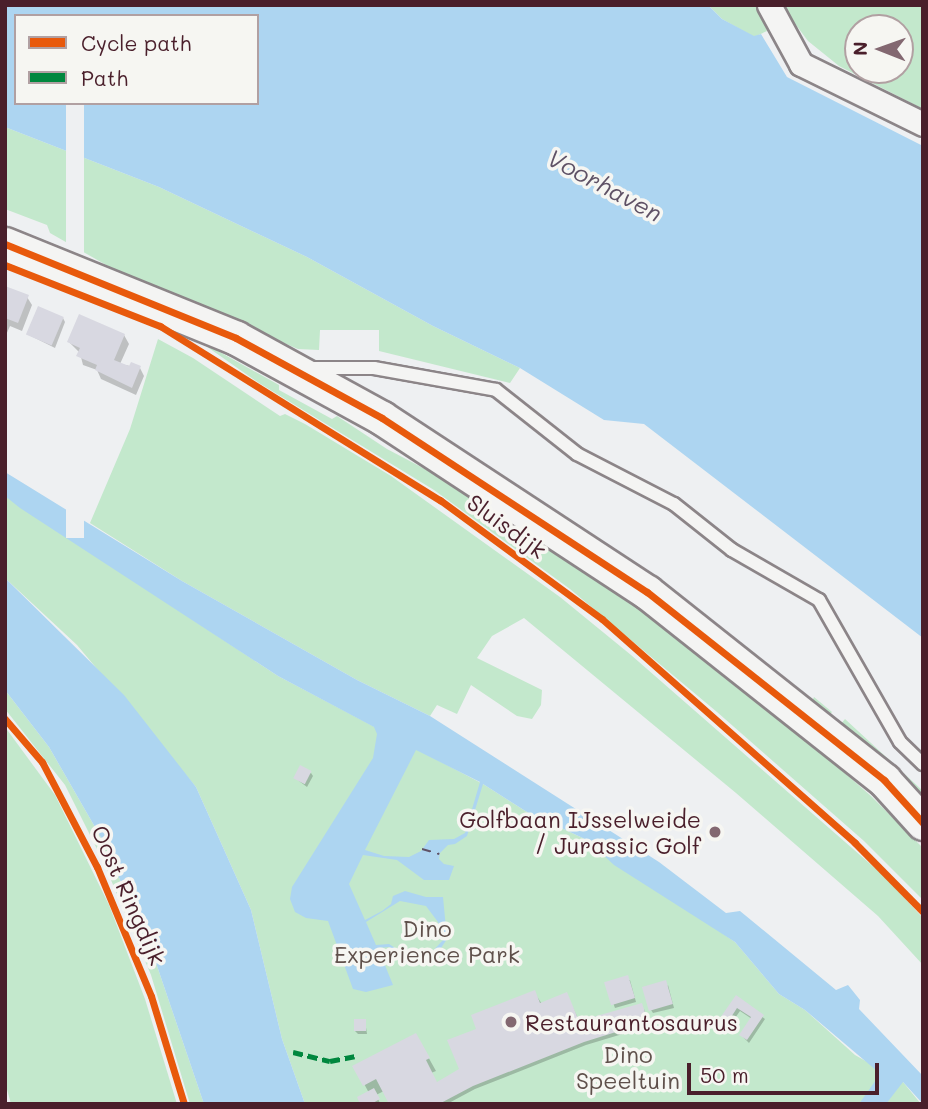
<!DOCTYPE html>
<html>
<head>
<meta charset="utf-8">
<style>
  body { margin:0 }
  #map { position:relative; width:928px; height:1109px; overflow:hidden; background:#eef0f2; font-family:Mali,sans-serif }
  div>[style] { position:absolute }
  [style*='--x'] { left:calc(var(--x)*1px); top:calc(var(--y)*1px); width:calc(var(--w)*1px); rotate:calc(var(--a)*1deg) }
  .green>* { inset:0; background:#c3e8cc }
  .water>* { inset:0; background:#add5f1 }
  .pier>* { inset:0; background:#eef0f2; transform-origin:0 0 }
  .shadow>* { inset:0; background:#0003 }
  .ferry>* { height:2px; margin-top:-1px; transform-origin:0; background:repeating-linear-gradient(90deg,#5f5266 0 9px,transparent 0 16px) }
  .building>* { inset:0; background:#d8d8e1; transform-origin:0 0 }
  .roads { filter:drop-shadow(2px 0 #8c8588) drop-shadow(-2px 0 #8c8588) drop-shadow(0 2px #8c8588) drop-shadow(0 -2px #8c8588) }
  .lane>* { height:12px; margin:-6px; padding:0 6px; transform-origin:6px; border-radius:6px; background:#f4f4f3 }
  .street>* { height:23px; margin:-11.5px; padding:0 11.5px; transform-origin:11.5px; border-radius:11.5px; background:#f4f4f3 }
  .secondary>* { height:33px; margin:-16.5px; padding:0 16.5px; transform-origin:16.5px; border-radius:16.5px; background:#f4f4f3 }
  .quiet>* { height:5px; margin-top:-2.5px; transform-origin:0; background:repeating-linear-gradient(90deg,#00873e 0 10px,transparent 0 15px) }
  .cycleway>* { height:7px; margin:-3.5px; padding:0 3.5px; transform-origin:3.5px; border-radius:3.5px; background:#e8590c }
  .dots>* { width:19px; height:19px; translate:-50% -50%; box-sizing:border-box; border:4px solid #f6f6f2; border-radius:50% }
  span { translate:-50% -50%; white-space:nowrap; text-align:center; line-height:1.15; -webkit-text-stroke:7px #f6f6f2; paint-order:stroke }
  .street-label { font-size:23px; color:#4a1f2b }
  .poi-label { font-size:23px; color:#4a1f2b }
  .right { translate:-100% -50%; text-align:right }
  .left { translate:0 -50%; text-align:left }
  .park-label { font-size:23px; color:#5f504b }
  .water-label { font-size:24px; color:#5f5266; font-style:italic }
  .frame { position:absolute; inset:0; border:7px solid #4a1f2b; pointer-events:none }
  .legend { position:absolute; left:14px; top:14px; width:245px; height:91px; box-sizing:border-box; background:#f6f6f2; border:2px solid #b1a0a2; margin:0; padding:9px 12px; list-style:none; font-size:21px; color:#4a1f2b }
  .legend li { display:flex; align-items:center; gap:14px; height:35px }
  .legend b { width:35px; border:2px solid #b1a0a2 }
  .north { position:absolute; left:844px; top:14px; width:70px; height:70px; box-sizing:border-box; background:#f6f6f2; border:2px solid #b1a0a2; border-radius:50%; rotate:271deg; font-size:19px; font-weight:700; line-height:28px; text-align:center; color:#4a1f2b }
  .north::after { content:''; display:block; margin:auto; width:24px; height:32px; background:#836871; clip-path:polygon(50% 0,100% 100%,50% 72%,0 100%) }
  .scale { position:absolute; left:687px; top:1063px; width:192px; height:32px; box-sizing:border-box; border:4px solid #4a1f2b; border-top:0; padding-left:9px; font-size:21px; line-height:24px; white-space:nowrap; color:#4a1f2b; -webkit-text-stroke:5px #f6f6f2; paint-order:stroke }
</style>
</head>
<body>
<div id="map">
  <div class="green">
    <i style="clip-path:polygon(708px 5px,758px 5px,767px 31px,754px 37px,722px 19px)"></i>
    <i style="clip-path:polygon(evenodd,781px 5px,923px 5px,923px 109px,839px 66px,808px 41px,781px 5px,858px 28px,900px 28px,900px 70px,858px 70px,858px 28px)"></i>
    <i style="clip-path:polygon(5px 127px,159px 187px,307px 257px,433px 326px,520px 368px,510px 383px,379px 351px,379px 330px,320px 330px,319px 350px,298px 349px,122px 274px,50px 233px,47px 225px,5px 209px)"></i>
    <i style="clip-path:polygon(193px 337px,279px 385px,279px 390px,332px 419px,337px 416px,387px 449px,478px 497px,655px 619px,806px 739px,871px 796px,923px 848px,923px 900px,864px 841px,717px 712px,570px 589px,434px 490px,259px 383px)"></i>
    <i style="clip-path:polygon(158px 339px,193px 358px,280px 416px,285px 414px,305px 424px,391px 476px,560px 597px,631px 655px,884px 876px,923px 918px,923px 965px,878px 916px,736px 793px,524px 618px,492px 636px,477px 658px,542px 690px,541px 705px,532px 719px,517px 716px,471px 685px,457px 714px,437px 705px,430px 716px,357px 680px,182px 581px,90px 523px,130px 429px)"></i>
    <i style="clip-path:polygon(5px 496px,278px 676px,483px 784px,527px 812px,587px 840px,735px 942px,779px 994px,805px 1010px,855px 1055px,903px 1082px,921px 1104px,305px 1104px,282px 1039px,251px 910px,196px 787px,77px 645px,5px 578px)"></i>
    <i style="clip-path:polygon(5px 690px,49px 747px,103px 841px,155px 960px,204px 1104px,190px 1104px,151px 975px,103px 861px,65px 785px,5px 709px)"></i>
    <i style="clip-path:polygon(814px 697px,832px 712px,829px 716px,840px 725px,845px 719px,923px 791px,923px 809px,811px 704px)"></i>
    <i style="clip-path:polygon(5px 727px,55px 795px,109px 905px,145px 999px,177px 1104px,11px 1104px,5px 1082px)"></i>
  </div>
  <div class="water">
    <i style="clip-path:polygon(evenodd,5px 5px,708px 5px,722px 19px,754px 36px,761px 34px,787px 77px,923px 146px,923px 638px,644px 424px,604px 420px,520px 368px,433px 326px,307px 257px,159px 187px,5px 127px,5px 5px,16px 16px,257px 16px,257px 103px,16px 103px,16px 16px)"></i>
    <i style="clip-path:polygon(evenodd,5px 472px,182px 581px,357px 680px,430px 716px,659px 862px,726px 913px,740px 911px,836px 990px,848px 985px,860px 1000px,859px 1009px,923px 1076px,923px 1104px,903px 1082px,886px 1104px,859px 1104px,878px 1077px,877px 1071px,805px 1010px,779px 994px,735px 942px,614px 865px,587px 840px,527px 812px,483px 784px,467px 836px,455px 844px,448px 845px,440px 853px,439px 859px,444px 864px,454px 866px,449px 880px,424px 880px,397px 860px,363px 855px,349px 884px,365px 920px,382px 911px,391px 904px,393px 896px,405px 891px,426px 897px,443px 897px,447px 939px,439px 951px,425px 960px,410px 961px,389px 947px,378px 948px,393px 985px,366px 992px,353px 989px,328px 921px,306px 918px,295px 912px,290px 899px,292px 887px,373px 758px,377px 734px,374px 727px,278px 676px,20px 508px,5px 496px,5px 472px,416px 750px,480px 782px,465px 833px,454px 839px,429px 840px,421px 851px,409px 857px,384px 856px,365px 850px,416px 750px,5px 472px,400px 901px,426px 906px,438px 922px,444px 939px,430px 954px,409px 957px,389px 944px,376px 945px,366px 922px,400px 901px)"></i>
    <i style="clip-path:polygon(5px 578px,124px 695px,196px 787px,251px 910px,282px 1039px,305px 1104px,204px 1104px,155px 960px,103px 841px,49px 747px,5px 690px)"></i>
  </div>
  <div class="pier">
    <i style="left:66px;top:103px;width:18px;height:435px"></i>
  </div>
  <div class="shadow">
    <i style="clip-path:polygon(5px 288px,27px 297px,32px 305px,22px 331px,10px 326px,6px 335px)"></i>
    <i style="clip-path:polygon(63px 318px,65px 322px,55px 348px,29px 335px)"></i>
    <i style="clip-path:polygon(124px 335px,129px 344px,120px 364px,140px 368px,144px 376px,136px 395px,101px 379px,97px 370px,83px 365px,80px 353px,69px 342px)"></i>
    <i style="clip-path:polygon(311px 773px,313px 776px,307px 787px,295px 778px)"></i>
    <i style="clip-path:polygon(630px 980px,636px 1002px,615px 1008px,606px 983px)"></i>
    <i style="clip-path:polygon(668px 985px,674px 1008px,653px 1013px,651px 1010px)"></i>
    <i style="clip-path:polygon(534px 992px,542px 1004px,566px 994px,580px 1022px,644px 1009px,649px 1026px,586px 1045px,475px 1089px,447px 1104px,391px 1104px,384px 1091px,376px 1095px,380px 1103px,362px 1104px,369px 1093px,355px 1067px,416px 1035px,436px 1071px,431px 1073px,437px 1083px,462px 1069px,479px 1030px)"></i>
    <i style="clip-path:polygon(736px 998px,765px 1019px,749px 1043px,741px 1035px,752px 1019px,740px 1011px,728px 1028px,720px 1021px)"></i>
    <i style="clip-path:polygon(365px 1021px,367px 1034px,358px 1034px,355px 1031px)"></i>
  </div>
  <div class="ferry">
    <i style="--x:422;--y:849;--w:18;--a:16"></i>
  </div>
  <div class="building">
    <i style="clip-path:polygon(5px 286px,29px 295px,18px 323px,5px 318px)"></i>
    <i style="left:38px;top:306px;width:28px;height:31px;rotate:23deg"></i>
    <i style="clip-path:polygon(79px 314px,125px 334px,114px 360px,129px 366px,131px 362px,141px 366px,132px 388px,95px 370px,97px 365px,76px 356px,80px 348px,67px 342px)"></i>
    <i style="left:300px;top:765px;width:13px;height:15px;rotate:27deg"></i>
    <i style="left:628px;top:975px;width:24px;height:25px;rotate:73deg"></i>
    <i style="left:666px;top:980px;width:25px;height:25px;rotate:74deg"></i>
    <i style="clip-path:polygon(535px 990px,540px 1003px,567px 992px,579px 1021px,642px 1003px,648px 1022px,584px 1042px,473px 1086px,439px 1104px,389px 1104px,376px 1079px,363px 1086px,352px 1066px,416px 1033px,430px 1058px,426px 1060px,437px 1082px,459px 1069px,447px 1040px,476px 1029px,471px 1015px)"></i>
    <i style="clip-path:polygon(736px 995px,764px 1015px,747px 1040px,739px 1035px,751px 1017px,737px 1008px,726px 1025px,718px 1021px)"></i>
    <i style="left:354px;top:1019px;width:12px;height:12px"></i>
    <i style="clip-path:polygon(374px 1088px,380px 1099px,371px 1104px,360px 1104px,357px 1097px)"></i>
  </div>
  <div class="roads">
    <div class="lane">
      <i style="--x:310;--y:368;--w:64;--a:0"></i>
      <i style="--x:374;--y:368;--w:124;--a:10.2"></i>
      <i style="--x:496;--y:390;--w:103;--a:38.3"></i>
      <i style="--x:577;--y:454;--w:109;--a:27.3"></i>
      <i style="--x:674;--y:504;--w:74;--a:38.4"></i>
      <i style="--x:732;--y:550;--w:100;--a:29.9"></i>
      <i style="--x:819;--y:600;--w:163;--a:60.3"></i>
      <i style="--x:900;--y:742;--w:32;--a:44"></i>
    </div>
    <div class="street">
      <i style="--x:769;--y:5;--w:67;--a:61.5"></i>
      <i style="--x:801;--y:64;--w:136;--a:26.2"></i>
    </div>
    <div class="secondary">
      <i style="--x:5;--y:244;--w:249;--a:22.1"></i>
      <i style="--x:236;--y:338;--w:166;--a:28.7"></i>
      <i style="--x:382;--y:418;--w:317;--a:33.3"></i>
      <i style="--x:647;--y:592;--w:303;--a:38.4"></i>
      <i style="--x:884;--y:780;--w:58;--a:47.8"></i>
    </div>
  </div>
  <div class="quiet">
    <i style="--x:293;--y:1052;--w:38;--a:14"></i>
    <i style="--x:330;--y:1061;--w:25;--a:-11"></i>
  </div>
  <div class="cycleway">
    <i style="--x:5;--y:244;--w:249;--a:22.1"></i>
    <i style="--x:236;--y:338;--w:166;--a:28.7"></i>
    <i style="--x:382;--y:418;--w:317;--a:33.3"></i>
    <i style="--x:647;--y:592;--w:303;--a:38.4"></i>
    <i style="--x:884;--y:780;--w:58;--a:47.8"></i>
    <i style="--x:5;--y:265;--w:167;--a:21.5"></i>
    <i style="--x:160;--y:326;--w:330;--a:31.9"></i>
    <i style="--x:440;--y:500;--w:201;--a:36.3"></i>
    <i style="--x:602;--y:619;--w:338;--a:41.5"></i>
    <i style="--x:855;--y:843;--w:97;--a:45.4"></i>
    <i style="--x:5;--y:719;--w:57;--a:49.3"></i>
    <i style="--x:42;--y:762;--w:119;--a:62.4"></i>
    <i style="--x:97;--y:867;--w:140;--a:67.3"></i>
    <i style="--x:151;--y:996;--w:113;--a:73"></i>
  </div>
  <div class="dots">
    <i style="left:715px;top:832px;background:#836871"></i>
    <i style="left:511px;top:1022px;background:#836871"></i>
  </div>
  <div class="street-label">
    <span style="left:507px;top:526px;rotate:36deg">Sluisdijk</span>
    <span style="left:129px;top:895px;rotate:66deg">Oost Ringdijk</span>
  </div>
  <div class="poi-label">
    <span class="right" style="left:701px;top:832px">Golfbaan IJsselweide<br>/ Jurassic Golf</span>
    <span class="left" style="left:525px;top:1022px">Restaurantosaurus</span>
  </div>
  <div class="park-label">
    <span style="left:427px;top:941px">Dino<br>Experience Park</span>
    <span style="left:628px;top:1067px">Dino<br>Speeltuin</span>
  </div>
  <div class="water-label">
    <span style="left:605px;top:185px;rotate:28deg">Voorhaven</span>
  </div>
  <div class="frame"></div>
  <ul class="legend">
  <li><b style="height:9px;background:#e8590c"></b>Cycle path</li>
  <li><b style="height:9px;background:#00873e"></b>Path</li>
  </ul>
  <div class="north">N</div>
  <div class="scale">50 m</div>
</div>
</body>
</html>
